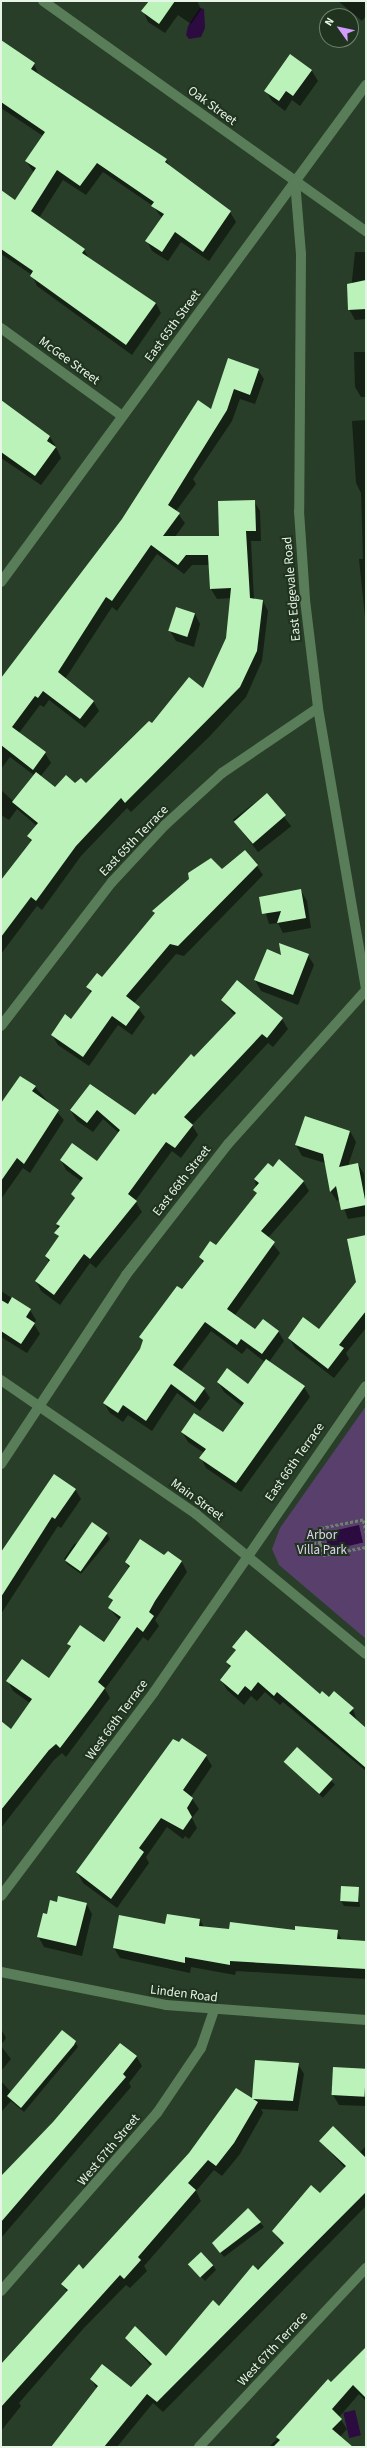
<!DOCTYPE html>
<html>
<head>
<meta charset="utf-8">
<style>
  body { margin:0 }
  #map { position:relative; width:367px; height:2448px; overflow:hidden; background:#283e28; font-family:"Source Sans 3",sans-serif }
  div>[style] { position:absolute }
  [style*='--x'] { left:calc(var(--x)*1px); top:calc(var(--y)*1px); width:calc(var(--w)*1px); rotate:calc(var(--a)*1deg) }
  .green>* { inset:0; background:#583f6c }
  .water>* { inset:0; background:#2c0b40; transform-origin:0 0 }
  .shadow>* { inset:0; background:#0007; transform-origin:0 0 }
  .building>* { inset:0; background:#bbf2b9; transform-origin:0 0 }
  .path>* { height:2.5px; margin-top:-1.25px; transform-origin:0; background:repeating-linear-gradient(90deg,#6e816e 0 3px,transparent 0 5px) }
  .minor>* { height:10px; margin:-5px; padding:0 5px; transform-origin:5px; border-radius:5px; background:#597d58 }
  span { translate:-50% -50%; white-space:nowrap; text-align:center; line-height:1.15; -webkit-text-stroke:4px #1f331e; paint-order:stroke }
  .street-label { font-size:13px; color:#e7f5e7 }
  .park-label { font-size:13px; color:#e3d1f3 }
  .frame { position:absolute; inset:0; border:2px solid #e7f5e7; pointer-events:none }
  .north { position:absolute; left:319px; top:8px; width:40px; height:40px; box-sizing:border-box; background:#1f331e; border:1px solid #6f816e; border-radius:50%; rotate:303deg; font-size:11px; font-weight:700; line-height:16px; text-align:center; color:#e7f5e7 }
  .north::after { content:''; display:block; margin:auto; width:14px; height:18px; background:#d29cfd; clip-path:polygon(50% 0,100% 100%,50% 72%,0 100%) }
</style>
</head>
<body>
<div id="map">
  <div class="green">
    <i style="clip-path:polygon(366px 1406px,366px 1639px,279px 1565px,272px 1549px,280px 1528px)"></i>
  </div>
  <div class="water">
    <i style="clip-path:polygon(200px 8px,204px 9px,205px 28px,201px 37px,189px 39px,186px 35px,188px 26px)"></i>
    <i style="left:359px;top:1525px;width:18px;height:35px;rotate:77deg"></i>
    <i style="left:355px;top:2410px;width:26px;height:12px;rotate:77deg"></i>
  </div>
  <div class="shadow">
    <i style="clip-path:polygon(150px 1px,197px 1px,201px 9px,191px 24px,178px 15px,165px 33px,148px 22px,143px 11px)"></i>
    <i style="clip-path:polygon(338px 1px,366px 1px,366px 16px,362px 21px)"></i>
    <i style="clip-path:polygon(291px 56px,312px 71px,318px 81px,300px 106px,292px 100px,285px 111px,272px 101px,266px 91px)"></i>
    <i style="clip-path:polygon(34px 64px,39px 76px,166px 160px,171px 168px,230px 212px,236px 222px,209px 261px,181px 242px,168px 261px,152px 251px,147px 241px,162px 218px,153px 206px,103px 172px,86px 195px,63px 180px,39px 218px,84px 250px,90px 260px,156px 303px,161px 313px,132px 355px,37px 286px,32px 275px,1px 254px,1px 192px,16px 202px,34px 173px,26px 161px,43px 136px,1px 108px,1px 85px)"></i>
    <i style="clip-path:polygon(355px 252px,366px 252px,366px 319px,355px 320px,349px 309px)"></i>
    <i style="clip-path:polygon(354px 352px,366px 352px,366px 397px,361px 397px,355px 387px)"></i>
    <i style="clip-path:polygon(evenodd,229px 359px,258px 370px,264px 379px,255px 404px,240px 399px,232px 421px,193px 479px,196px 484px,176px 511px,185px 523px,175px 537px,220px 537px,254px 501px,260px 511px,261px 541px,251px 541px,254px 600px,263px 601px,268px 611px,262px 661px,246px 697px,209px 737px,131px 812px,127px 808px,81px 856px,42px 910px,37px 906px,1px 954px,1px 882px,32px 842px,28px 836px,37px 826px,17px 809px,9px 820px,1px 815px,1px 790px,14px 802px,35px 776px,10px 757px,1px 769px,1px 680px,211px 410px,229px 359px,157px 554px,184px 574px,192px 565px,210px 565px,211px 589px,217px 599px,231px 598px,227px 638px,203px 690px,152px 725px,86px 784px,55px 788px,40px 777px,51px 763px,45px 753px,19px 733px,40px 705px,44px 707px,49px 700px,85px 728px,99px 711px,93px 701px,65px 679px,112px 607px,117px 611px,157px 554px)"></i>
    <i style="clip-path:polygon(1px 406px,50px 437px,56px 447px,61px 458px,41px 485px,1px 458px)"></i>
    <i style="clip-path:polygon(366px 420px,366px 627px,359px 559px,363px 559px,361px 493px,356px 483px,352px 421px)"></i>
    <i style="clip-path:polygon(195px 614px,200px 624px,194px 647px,176px 641px,170px 631px)"></i>
    <i style="left:266px;top:794px;width:41px;height:42px;rotate:52deg"></i>
    <i style="clip-path:polygon(257px 866px,263px 875px,184px 956px,176px 954px,134px 1003px,145px 1017px,132px 1035px,118px 1025px,89px 1066px,58px 1045px,52px 1035px,71px 1020px,91px 993px,87px 987px,102px 978px,155px 914px,153px 911px,222px 871px)"></i>
    <i style="clip-path:polygon(301px 891px,307px 901px,311px 928px,283px 933px,278px 923px,269px 924px,261px 897px)"></i>
    <i style="clip-path:polygon(308px 955px,314px 965px,298px 1005px,261px 991px,255px 980px,282px 956px)"></i>
    <i style="clip-path:polygon(222px 1000px,282px 1019px,288px 1029px,273px 1047px,268px 1043px,192px 1125px,198px 1135px,181px 1158px,172px 1151px,135px 1201px,142px 1212px,96px 1268px,90px 1263px,60px 1305px,41px 1291px,36px 1281px,49px 1262px,46px 1256px,59px 1239px,57px 1224px,75px 1200px,72px 1194px,81px 1181px,66px 1170px,61px 1160px,98px 1163px,119px 1133px,103px 1119px,93px 1132px,77px 1121px,71px 1111px,91px 1085px,136px 1117px,235px 1016px)"></i>
    <i style="clip-path:polygon(35px 1087px,64px 1120px,30px 1173px,23px 1168px,1px 1199px,1px 1104px)"></i>
    <i style="clip-path:polygon(350px 1131px,356px 1142px,348px 1166px,358px 1164px,364px 1174px,366px 1216px,348px 1219px,340px 1198px,337px 1201px,331px 1192px,325px 1163px,302px 1156px,296px 1145px)"></i>
    <i style="clip-path:polygon(273px 1168px,303px 1181px,309px 1191px,268px 1238px,280px 1253px,235px 1315px,256px 1330px,278px 1331px,284px 1341px,269px 1362px,304px 1387px,310px 1397px,241px 1492px,206px 1468px,201px 1458px,204px 1453px,188px 1442px,182px 1432px,223px 1433px,243px 1407px,224px 1392px,218px 1382px,248px 1386px,265px 1362px,247px 1348px,242px 1354px,211px 1331px,181px 1371px,204px 1389px,210px 1398px,200px 1411px,177px 1393px,152px 1431px,128px 1415px,123px 1422px,110px 1413px,104px 1403px,141px 1350px,144px 1342px,141px 1337px,203px 1263px,200px 1257px,216px 1247px,257px 1195px,255px 1179px)"></i>
    <i style="clip-path:polygon(1px 1291px,30px 1310px,36px 1320px,34px 1324px,40px 1334px,27px 1353px,1px 1337px)"></i>
    <i style="clip-path:polygon(366px 1295px,366px 1328px,346px 1353px,349px 1359px,334px 1378px,295px 1348px,289px 1338px,319px 1330px)"></i>
    <i style="clip-path:polygon(75px 1489px,81px 1499px,61px 1528px,58px 1526px,1px 1614px,1px 1555px)"></i>
    <i style="clip-path:polygon(107px 1534px,110px 1539px,81px 1574px,67px 1564px,64px 1559px,74px 1544px)"></i>
    <i style="clip-path:polygon(168px 1552px,182px 1562px,187px 1572px,155px 1620px,159px 1626px,148px 1641px,143px 1637px,105px 1689px,110px 1698px,66px 1757px,62px 1753px,54px 1760px,1px 1828px,1px 1745px,30px 1703px,13px 1691px,8px 1681px,49px 1679px,71px 1648px,68px 1644px,104px 1643px,120px 1621px,109px 1608px,113px 1603px,110px 1597px,129px 1568px,126px 1562px,164px 1557px)"></i>
    <i style="clip-path:polygon(233px 1647px,320px 1695px,353px 1709px,357px 1721px,366px 1729px,366px 1771px,283px 1702px,280px 1705px,265px 1692px,257px 1701px,251px 1696px,244px 1705px,227px 1690px,221px 1680px,231px 1669px,227px 1662px,236px 1651px)"></i>
    <i style="clip-path:polygon(179px 1744px,206px 1756px,212px 1766px,191px 1797px,199px 1809px,192px 1818px,197px 1828px,189px 1839px,185px 1836px,183px 1839px,167px 1827px,146px 1857px,149px 1863px,117px 1908px,83px 1883px,77px 1872px)"></i>
    <i style="left:297px;top:1749px;width:52px;height:18px;rotate:43deg"></i>
    <i style="clip-path:polygon(358px 1888px,360px 1907px,344px 1906px,341px 1901px)"></i>
    <i style="clip-path:polygon(57px 1903px,86px 1903px,92px 1914px,82px 1956px,44px 1947px,38px 1936px)"></i>
    <i style="clip-path:polygon(200px 1920px,204px 1927px,230px 1930px,337px 1931px,342px 1940px,366px 1942px,366px 1979px,236px 1971px,235px 1975px,191px 1967px,190px 1973px,120px 1958px,114px 1948px,166px 1925px)"></i>
    <i style="clip-path:polygon(1px 2029px,6px 2038px,1px 2045px)"></i>
    <i style="clip-path:polygon(75px 2042px,78px 2047px,24px 2112px,11px 2101px,1px 2112px,1px 2081px,11px 2092px)"></i>
    <i style="clip-path:polygon(1px 2046px,11px 2059px,1px 2071px)"></i>
    <i style="clip-path:polygon(136px 2056px,142px 2066px,129px 2083px,131px 2087px,1px 2238px,1px 2177px)"></i>
    <i style="clip-path:polygon(256px 2061px,298px 2064px,304px 2074px,298px 2111px,261px 2109px,263px 2113px,240px 2154px,222px 2176px,214px 2170px,196px 2191px,201px 2201px,144px 2266px,147px 2271px,130px 2288px,126px 2285px,83px 2329px,19px 2403px,21px 2406px,1px 2431px,1px 2366px,67px 2292px,62px 2284px,83px 2270px,253px 2100px)"></i>
    <i style="clip-path:polygon(366px 2070px,366px 2106px,339px 2105px,333px 2095px)"></i>
    <i style="clip-path:polygon(320px 2141px,359px 2153px,366px 2146px,366px 2206px,163px 2412px,153px 2403px,117px 2447px,55px 2447px,97px 2389px,91px 2379px,131px 2389px,151px 2366px,126px 2338px,166px 2357px,283px 2245px,273px 2231px,320px 2194px,345px 2168px)"></i>
    <i style="clip-path:polygon(248px 2209px,264px 2227px,224px 2257px,213px 2244px)"></i>
    <i style="clip-path:polygon(190px 2265px,213px 2265px,216px 2270px,205px 2281px)"></i>
    <i style="clip-path:polygon(366px 2348px,366px 2401px,359px 2394px,339px 2417px,347px 2429px,340px 2437px,351px 2447px,269px 2447px)"></i>
  </div>
  <div class="building">
    <i style="clip-path:polygon(149px 1px,175px 1px,159px 24px,141px 11px)"></i>
    <i style="clip-path:polygon(1px 40px,35px 63px,31px 69px,167px 159px,165px 162px,231px 211px,203px 252px,175px 232px,162px 252px,145px 241px,164px 214px,151px 206px,154px 202px,97px 163px,80px 186px,57px 170px,31px 211px,85px 249px,82px 253px,156px 303px,126px 345px,30px 276px,33px 271px,1px 249px,1px 190px,15px 200px,36px 168px,25px 161px,45px 132px,1px 102px)"></i>
    <i style="clip-path:polygon(290px 54px,312px 70px,293px 96px,286px 91px,279px 101px,264px 91px)"></i>
    <i style="clip-path:polygon(366px 280px,366px 309px,348px 310px,347px 284px)"></i>
    <i style="clip-path:polygon(228px 358px,259px 369px,250px 395px,234px 389px,227px 410px,168px 505px,180px 513px,163px 536px,219px 536px,218px 501px,255px 500px,256px 531px,246px 531px,250px 598px,263px 600px,257px 651px,240px 687px,125px 803px,121px 798px,76px 846px,36px 901px,31px 897px,1px 937px,1px 880px,32px 840px,27px 836px,38px 823px,12px 802px,36px 772px,55px 787px,66px 775px,75px 783px,81px 778px,86px 783px,149px 721px,152px 723px,189px 677px,203px 688px,226px 638px,231px 588px,210px 589px,208px 555px,186px 555px,178px 565px,151px 545px,112px 601px,106px 597px,58px 672px,94px 701px,80px 719px,43px 691px,38px 698px,35px 696px,12px 727px,46px 752px,33px 770px,1px 745px,1px 678px,122px 519px,198px 400px,211px 409px)"></i>
    <i style="clip-path:polygon(1px 400px,50px 436px,47px 441px,56px 447px,35px 476px,1px 452px)"></i>
    <i style="left:176px;top:607px;width:20px;height:25px;rotate:18deg"></i>
    <i style="left:267px;top:793px;width:29px;height:44px;rotate:49deg"></i>
    <i style="clip-path:polygon(245px 850px,258px 865px,178px 946px,170px 944px,126px 996px,140px 1007px,126px 1026px,112px 1016px,83px 1057px,51px 1035px,65px 1014px,71px 1019px,92px 991px,86px 987px,97px 973px,102px 977px,155px 913px,152px 911px,189px 879px,188px 873px,211px 858px,222px 869px)"></i>
    <i style="clip-path:polygon(301px 889px,306px 918px,277px 923px,281px 911px,262px 914px,259px 897px)"></i>
    <i style="clip-path:polygon(279px 943px,309px 954px,293px 995px,254px 980px,267px 949px,281px 955px)"></i>
    <i style="clip-path:polygon(237px 980px,283px 1018px,267px 1038px,262px 1034px,184px 1117px,193px 1125px,175px 1148px,166px 1142px,128px 1194px,137px 1201px,90px 1259px,84px 1254px,54px 1295px,35px 1281px,50px 1260px,45px 1256px,59px 1236px,54px 1233px,60px 1226px,56px 1224px,75px 1198px,71px 1194px,83px 1178px,60px 1160px,72px 1143px,97px 1161px,120px 1130px,97px 1110px,87px 1123px,70px 1110px,90px 1084px,135px 1115px,153px 1093px,155px 1095px,191px 1054px,194px 1057px,236px 1013px,221px 1000px)"></i>
    <i style="clip-path:polygon(20px 1076px,36px 1086px,32px 1091px,59px 1110px,24px 1164px,17px 1158px,1px 1181px,1px 1103px)"></i>
    <i style="clip-path:polygon(305px 1116px,350px 1131px,339px 1167px,358px 1163px,366px 1205px,341px 1210px,336px 1186px,330px 1192px,323px 1154px,295px 1145px)"></i>
    <i style="clip-path:polygon(279px 1159px,304px 1181px,261px 1231px,275px 1242px,227px 1309px,255px 1329px,263px 1319px,279px 1331px,262px 1354px,241px 1339px,237px 1345px,205px 1322px,173px 1365px,205px 1388px,195px 1402px,171px 1384px,146px 1421px,123px 1405px,118px 1413px,103px 1403px,140px 1349px,143px 1340px,139px 1337px,177px 1286px,182px 1289px,204px 1261px,199px 1257px,210px 1241px,216px 1245px,257px 1193px,253px 1190px,259px 1183px,254px 1179px,268px 1163px,273px 1167px)"></i>
    <i style="clip-path:polygon(366px 1235px,366px 1311px,339px 1345px,344px 1348px,328px 1369px,288px 1338px,303px 1317px,319px 1329px,356px 1282px,347px 1239px)"></i>
    <i style="clip-path:polygon(12px 1297px,31px 1309px,26px 1317px,35px 1323px,21px 1344px,1px 1331px,1px 1300px,8px 1304px)"></i>
    <i style="clip-path:polygon(266px 1359px,305px 1386px,236px 1483px,199px 1458px,206px 1449px,181px 1432px,194px 1413px,223px 1432px,244px 1403px,217px 1382px,227px 1368px,248px 1384px)"></i>
    <i style="clip-path:polygon(54px 1474px,76px 1489px,55px 1519px,52px 1517px,1px 1597px,1px 1552px)"></i>
    <i style="left:92px;top:1522px;width:19px;height:47px;rotate:35deg"></i>
    <i style="clip-path:polygon(140px 1539px,164px 1555px,168px 1551px,182px 1561px,155px 1601px,149px 1612px,154px 1616px,143px 1632px,137px 1627px,98px 1682px,105px 1688px,92px 1706px,60px 1748px,56px 1744px,49px 1750px,1px 1810px,1px 1721px,11px 1729px,32px 1699px,6px 1681px,22px 1659px,49px 1678px,71px 1646px,67px 1644px,80px 1625px,104px 1642px,121px 1617px,108px 1608px,113px 1600px,108px 1597px,130px 1566px,125px 1562px)"></i>
    <i style="clip-path:polygon(246px 1630px,320px 1694px,322px 1691px,329px 1697px,334px 1691px,354px 1708px,349px 1713px,366px 1728px,366px 1768px,277px 1692px,274px 1696px,258px 1682px,251px 1691px,245px 1686px,238px 1695px,220px 1680px,231px 1666px,226px 1662px,236px 1650px,232px 1647px)"></i>
    <i style="clip-path:polygon(182px 1738px,207px 1755px,183px 1790px,193px 1798px,187px 1808px,192px 1817px,183px 1830px,161px 1818px,139px 1848px,144px 1852px,111px 1899px,76px 1872px,173px 1739px,179px 1742px)"></i>
    <i style="left:297px;top:1747px;width:48px;height:20px;rotate:42deg"></i>
    <i style="left:341px;top:1886px;width:18px;height:15px;rotate:3deg"></i>
    <i style="clip-path:polygon(58px 1896px,87px 1903px,76px 1946px,37px 1937px,43px 1913px,47px 1914px,50px 1900px,57px 1902px)"></i>
    <i style="clip-path:polygon(167px 1914px,200px 1919px,199px 1926px,229px 1929px,230px 1922px,295px 1930px,295px 1926px,338px 1930px,337px 1939px,366px 1941px,366px 1969px,230px 1961px,230px 1965px,185px 1957px,185px 1963px,113px 1948px,119px 1915px,165px 1924px)"></i>
    <i style="clip-path:polygon(62px 2030px,76px 2041px,74px 2045px,21px 2108px,7px 2096px)"></i>
    <i style="clip-path:polygon(120px 2043px,137px 2056px,123px 2074px,126px 2077px,1px 2222px,1px 2176px,53px 2122px)"></i>
    <i style="clip-path:polygon(255px 2060px,299px 2063px,293px 2101px,253px 2099px,258px 2102px,234px 2143px,216px 2166px,208px 2160px,188px 2183px,196px 2190px,138px 2257px,141px 2260px,124px 2279px,120px 2275px,1px 2407px,1px 2364px,68px 2290px,61px 2284px,79px 2264px,83px 2269px,189px 2153px,236px 2088px,252px 2098px)"></i>
    <i style="left:333px;top:2067px;width:33px;height:28px;rotate:3deg"></i>
    <i style="clip-path:polygon(333px 2126px,366px 2158px,366px 2192px,157px 2402px,147px 2394px,104px 2447px,51px 2447px,98px 2386px,90px 2379px,102px 2364px,131px 2387px,152px 2364px,125px 2338px,135px 2326px,166px 2356px,213px 2300px,219px 2306px,253px 2265px,258px 2270px,284px 2243px,272px 2231px,311px 2185px,320px 2193px,346px 2166px,319px 2141px)"></i>
    <i style="clip-path:polygon(248px 2208px,261px 2222px,220px 2253px,212px 2243px)"></i>
    <i style="left:201px;top:2252px;width:18px;height:18px;rotate:47deg"></i>
    <i style="clip-path:polygon(366px 2347px,366px 2398px,353px 2385px,332px 2409px,342px 2419px,332px 2429px,353px 2447px,273px 2447px,280px 2440px,276px 2437px,328px 2379px,331px 2382px)"></i>
  </div>
  <div class="path">
    <i style="--x:366;--y:1533;--w:13;--a:-103"></i>
    <i style="--x:363;--y:1520;--w:46;--a:168.7"></i>
    <i style="--x:318;--y:1529;--w:26;--a:79"></i>
    <i style="--x:323;--y:1555;--w:44;--a:-10.5"></i>
    <i style="--x:308;--y:1544;--w:13;--a:-9"></i>
  </div>
  <div class="minor">
    <i style="--x:43;--y:1;--w:397;--a:35.5"></i>
    <i style="--x:295;--y:181;--w:73;--a:85.3"></i>
    <i style="--x:301;--y:254;--w:257;--a:90.4"></i>
    <i style="--x:299;--y:511;--w:89;--a:86.1"></i>
    <i style="--x:305;--y:600;--w:109;--a:83.1"></i>
    <i style="--x:318;--y:708;--w:286;--a:80.3"></i>
    <i style="--x:1;--y:328;--w:150;--a:36"></i>
    <i style="--x:1;--y:582;--w:617;--a:-53.71"></i>
    <i style="--x:1;--y:1026;--w:182;--a:-52.4"></i>
    <i style="--x:112;--y:882;--w:78;--a:-47.1"></i>
    <i style="--x:165;--y:825;--w:77;--a:-42.4"></i>
    <i style="--x:222;--y:773;--w:116;--a:-34.1"></i>
    <i style="--x:1;--y:1380;--w:237;--a:34.5"></i>
    <i style="--x:196;--y:1514;--w:220;--a:39.5"></i>
    <i style="--x:1;--y:1464;--w:227;--a:-56.5"></i>
    <i style="--x:126;--y:1275;--w:166;--a:-52.1"></i>
    <i style="--x:228;--y:1144;--w:207;--a:-48.1"></i>
    <i style="--x:1;--y:1896;--w:255;--a:-53.1"></i>
    <i style="--x:154;--y:1692;--w:372;--a:-55.3"></i>
    <i style="--x:1;--y:1972;--w:168;--a:11.3"></i>
    <i style="--x:166;--y:2005;--w:201;--a:4.3"></i>
    <i style="--x:1;--y:2291;--w:237;--a:-48.8"></i>
    <i style="--x:157;--y:2113;--w:78;--a:-55.9"></i>
    <i style="--x:201;--y:2048;--w:39;--a:-71"></i>
    <i style="--x:199;--y:2447;--w:245;--a:-47"></i>
  </div>
  <div class="street-label">
    <span style="left:212px;top:106px;rotate:36deg">Oak Street</span>
    <span style="left:173px;top:326px;rotate:-54deg">East 65th Street</span>
    <span style="left:69px;top:361px;rotate:36deg">McGee Street</span>
    <span style="left:292px;top:589px;rotate:-95deg">East Edgevale Road</span>
    <span style="left:134px;top:841px;rotate:-46deg">East 65th Terrace</span>
    <span style="left:182px;top:1181px;rotate:-52deg">East 66th Street</span>
    <span style="left:295px;top:1462px;rotate:-55deg">East 66th Terrace</span>
    <span style="left:197px;top:1500px;rotate:36deg">Main Street</span>
    <span style="left:117px;top:1720px;rotate:-54deg">West 66th Terrace</span>
    <span style="left:184px;top:1994px;rotate:7deg">Linden Road</span>
    <span style="left:109px;top:2150px;rotate:-50deg">West 67th Street</span>
    <span style="left:273px;top:2349px;rotate:-47deg">West 67th Terrace</span>
  </div>
  <div class="park-label">
    <span style="left:322px;top:1543px">Arbor<br>Villa Park</span>
  </div>
  <div class="frame"></div>
  <div class="north">N</div>
</div>
</body>
</html>
